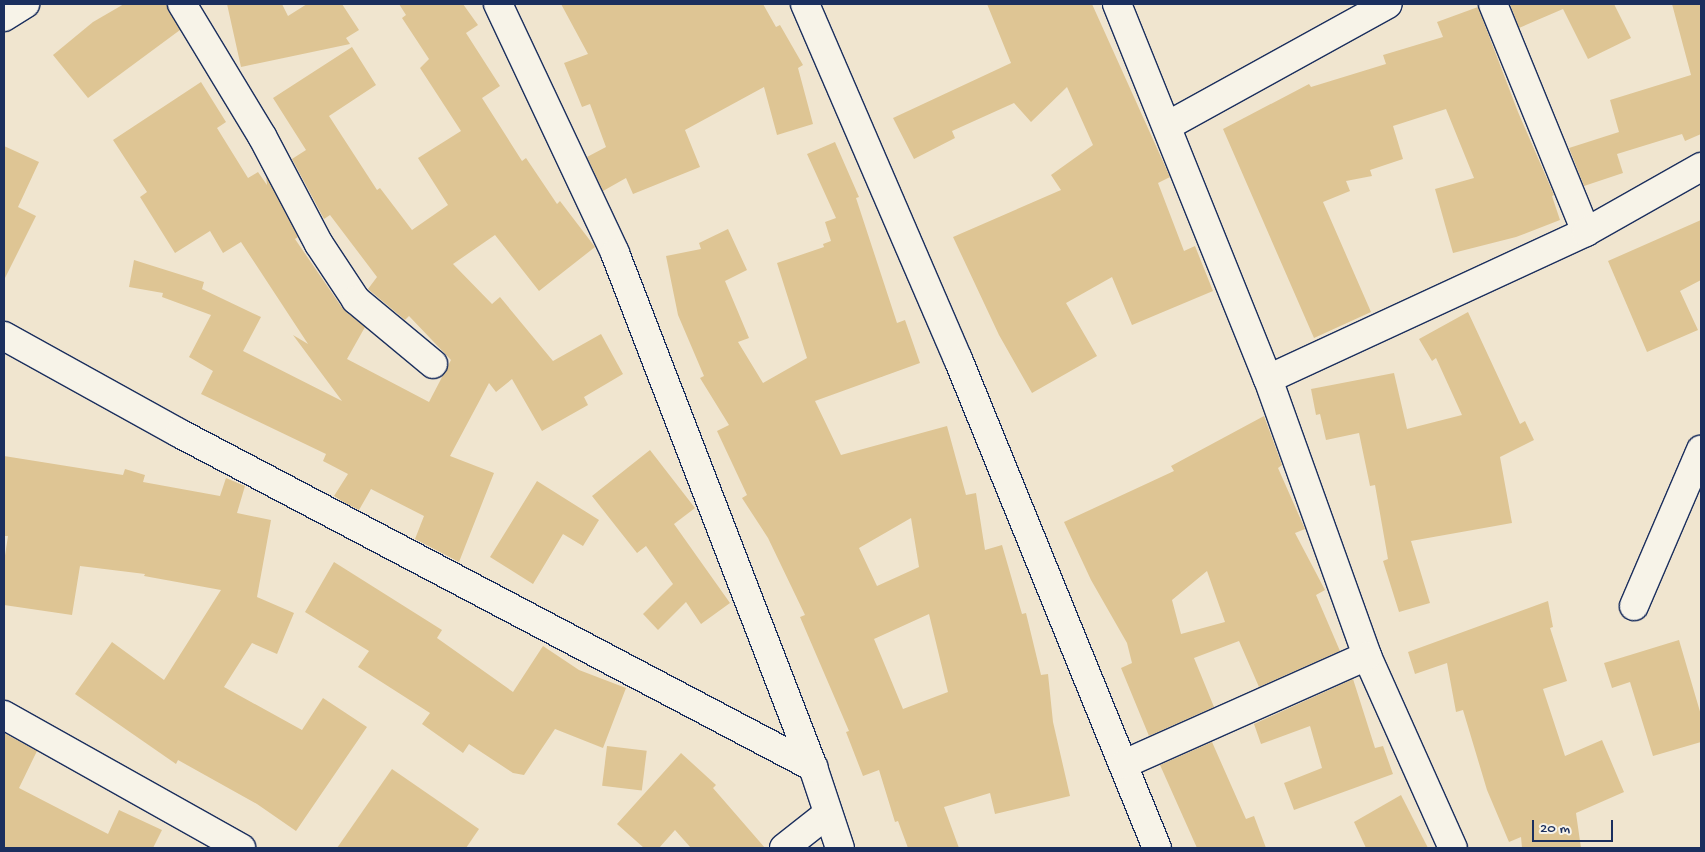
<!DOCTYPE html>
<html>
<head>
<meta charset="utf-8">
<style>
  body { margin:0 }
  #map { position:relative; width:1705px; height:852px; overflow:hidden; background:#f0e5cf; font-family:"Gochi Hand",sans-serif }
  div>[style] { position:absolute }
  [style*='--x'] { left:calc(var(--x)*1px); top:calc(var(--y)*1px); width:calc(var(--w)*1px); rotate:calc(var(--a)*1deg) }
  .building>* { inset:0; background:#dec594; transform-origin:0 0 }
  .roads { filter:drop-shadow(1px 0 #1b2f5e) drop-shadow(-1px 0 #1b2f5e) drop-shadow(0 1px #1b2f5e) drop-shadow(0 -1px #1b2f5e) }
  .street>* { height:28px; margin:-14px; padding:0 14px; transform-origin:14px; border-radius:14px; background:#f7f3e8 }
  span { translate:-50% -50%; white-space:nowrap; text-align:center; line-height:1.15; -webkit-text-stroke:5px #f7f3e8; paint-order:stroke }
  .frame { position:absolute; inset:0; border:5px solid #1b2f5e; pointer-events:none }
  .scale { position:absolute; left:1532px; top:820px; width:81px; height:22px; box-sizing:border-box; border:2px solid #1b2f5e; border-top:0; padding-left:6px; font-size:15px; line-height:18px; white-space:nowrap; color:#1b2f5e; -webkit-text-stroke:4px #f7f3e8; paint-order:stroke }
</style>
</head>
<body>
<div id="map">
  <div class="building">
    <i style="clip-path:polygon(124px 4px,166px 4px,180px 30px,88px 98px,53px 55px,93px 22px)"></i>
    <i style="clip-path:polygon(227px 4px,282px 4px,288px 16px,307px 4px,342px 4px,359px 30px,346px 38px,350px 44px,241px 67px)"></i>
    <i style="clip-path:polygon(399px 4px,463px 4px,478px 25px,466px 33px,500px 86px,482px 98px,522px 161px,526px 158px,557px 204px,560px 201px,595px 247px,539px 291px,495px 235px,453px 264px,492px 304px,500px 297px,553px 361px,601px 334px,623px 374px,584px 397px,588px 405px,542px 431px,512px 379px,496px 392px,489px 383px,450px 456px,494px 473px,459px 562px,415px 539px,424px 516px,371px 489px,359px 510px,345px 503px,334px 496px,348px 474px,323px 461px,326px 454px,201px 394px,213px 371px,189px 357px,211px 315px,162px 297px,163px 293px,129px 287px,134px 260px,204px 282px,202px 289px,261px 317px,243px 351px,342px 401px,293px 335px,308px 344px,241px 242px,223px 253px,210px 231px,175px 253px,140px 197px,147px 192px,113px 140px,201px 82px,226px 122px,217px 128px,248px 178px,258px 172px,267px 185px,266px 176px,298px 237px,295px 239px,343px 309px,365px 327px,347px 359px,429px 402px,451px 360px,409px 316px,405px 320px,368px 289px,377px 277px,330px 215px,324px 219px,292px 159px,306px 150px,273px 98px,352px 47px,376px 85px,329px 116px,377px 190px,380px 188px,412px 230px,448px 205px,418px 158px,461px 131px,420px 68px,429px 59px,402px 18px,406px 15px)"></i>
    <i style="clip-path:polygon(561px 4px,763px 4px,776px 27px,780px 25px,803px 65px,798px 68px,813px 124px,777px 135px,764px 87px,685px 130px,700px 167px,633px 194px,626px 178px,603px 191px,587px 157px,606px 147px,590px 104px,582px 107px,564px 63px,588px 54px)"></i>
    <i style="clip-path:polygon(987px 4px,1092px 4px,1170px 177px,1158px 183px,1184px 251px,1195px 246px,1213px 291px,1132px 325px,1112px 277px,1066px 303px,1097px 356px,1032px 393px,999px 335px,953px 237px,1061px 190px,1051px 175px,1093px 145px,1067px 87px,1031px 122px,1014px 103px,952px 131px,955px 138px,914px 159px,893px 118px,1011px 63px)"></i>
    <i style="clip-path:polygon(1510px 4px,1614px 4px,1631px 38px,1588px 59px,1563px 9px,1519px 28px)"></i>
    <i style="clip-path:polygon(1672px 4px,1701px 4px,1701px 134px,1685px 141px,1682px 134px,1617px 154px,1623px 173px,1584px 186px,1569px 148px,1619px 132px,1610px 100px,1691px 75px)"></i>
    <i style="clip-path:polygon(1478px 7px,1518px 112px,1554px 195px,1552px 196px,1560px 220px,1516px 237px,1453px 253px,1435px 189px,1474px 178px,1446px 109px,1393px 126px,1403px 159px,1370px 170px,1372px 176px,1346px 181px,1350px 191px,1323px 202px,1371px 312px,1314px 338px,1223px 129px,1309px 84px,1311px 87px,1386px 64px,1383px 55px,1443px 37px,1437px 22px)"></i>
    <i style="clip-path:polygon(evenodd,835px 142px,859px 197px,856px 198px,897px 323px,905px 320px,920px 363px,815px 401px,841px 455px,947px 426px,966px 495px,976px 493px,985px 550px,1002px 545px,1022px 614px,1026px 613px,1041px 675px,1048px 674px,1053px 722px,1070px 796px,995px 814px,990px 793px,944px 807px,959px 848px,908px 848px,898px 821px,895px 822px,879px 770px,863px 776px,846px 732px,849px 731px,800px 617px,805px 615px,768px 538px,742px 498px,747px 495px,717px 431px,729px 425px,700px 378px,704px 376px,678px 315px,666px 256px,701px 249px,699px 243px,728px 229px,747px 270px,725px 281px,749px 338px,738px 342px,763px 383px,807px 358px,777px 263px,824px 247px,823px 244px,831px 241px,825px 222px,836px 218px,807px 154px,835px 142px,911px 518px,919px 567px,877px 586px,859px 548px,911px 518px,835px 142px,929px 614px,948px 692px,903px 709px,874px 639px,929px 614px)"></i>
    <i style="clip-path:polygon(4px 146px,39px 162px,18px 207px,36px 216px,4px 280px)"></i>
    <i style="clip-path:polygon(1701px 220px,1701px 280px,1680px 291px,1698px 330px,1647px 352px,1608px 261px)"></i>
    <i style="clip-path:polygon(1468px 312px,1520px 424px,1525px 421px,1534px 440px,1500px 457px,1512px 523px,1411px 541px,1430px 603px,1399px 612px,1383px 561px,1388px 559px,1375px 485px,1370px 486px,1359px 433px,1326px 440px,1320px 414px,1316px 415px,1311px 389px,1394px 373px,1407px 429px,1462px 415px,1436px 358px,1432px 361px,1419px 339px)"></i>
    <i style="clip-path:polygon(evenodd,1264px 416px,1282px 465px,1278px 468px,1305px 529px,1295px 533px,1325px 590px,1316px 595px,1340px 651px,1259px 687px,1239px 641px,1194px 658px,1214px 707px,1149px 736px,1121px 668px,1132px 663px,1127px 643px,1091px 580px,1064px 522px,1174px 471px,1171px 466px,1264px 416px,1207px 571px,1225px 622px,1181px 634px,1172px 600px,1207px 571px)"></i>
    <i style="clip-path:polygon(650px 450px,695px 508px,674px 524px,730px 603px,701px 624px,686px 602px,658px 630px,643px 614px,673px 584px,646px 546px,637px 553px,592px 496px)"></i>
    <i style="clip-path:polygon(4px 456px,123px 475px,125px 469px,145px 475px,143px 482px,220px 496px,226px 478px,245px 486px,237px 513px,271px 520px,257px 597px,294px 613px,277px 654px,252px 643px,224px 687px,302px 730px,323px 698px,367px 727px,296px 831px,257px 804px,178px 760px,176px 764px,75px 694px,112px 642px,164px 680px,221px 590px,144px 576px,145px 574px,80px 566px,72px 615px,4px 605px,4px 562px,8px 536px,4px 536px)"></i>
    <i style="clip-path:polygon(537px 481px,599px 520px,583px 546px,563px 534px,533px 584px,490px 557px)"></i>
    <i style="clip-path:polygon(334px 562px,442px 630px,437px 638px,513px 692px,543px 646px,579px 670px,626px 688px,603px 748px,555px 729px,524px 775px,513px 773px,469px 744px,463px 753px,422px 724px,430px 713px,358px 667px,369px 651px,305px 612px)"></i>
    <i style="clip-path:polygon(1548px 601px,1553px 627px,1550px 628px,1567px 681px,1543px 689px,1565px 756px,1602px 740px,1624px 792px,1576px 813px,1581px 848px,1522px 848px,1521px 837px,1509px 842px,1487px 790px,1463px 710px,1456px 712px,1447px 663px,1415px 674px,1408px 652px)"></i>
    <i style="clip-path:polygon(1679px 640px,1701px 715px,1701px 742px,1653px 756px,1630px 682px,1612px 688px,1604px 663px)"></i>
    <i style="clip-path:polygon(1353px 679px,1375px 748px,1383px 746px,1393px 774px,1294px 810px,1284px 783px,1322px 768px,1310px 726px,1261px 744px,1254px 724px)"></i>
    <i style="clip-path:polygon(4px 733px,37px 751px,19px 788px,108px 834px,119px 810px,162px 830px,153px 848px,4px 848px)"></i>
    <i style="clip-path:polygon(1212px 742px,1246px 819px,1254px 816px,1266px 848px,1197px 848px,1160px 765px)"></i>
    <i style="left:607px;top:746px;width:40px;height:40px;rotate:7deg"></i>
    <i style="clip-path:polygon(681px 753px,716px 785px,713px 788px,765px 848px,691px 848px,675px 830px,659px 848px,644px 848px,617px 824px)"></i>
    <i style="clip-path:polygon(392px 769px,479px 829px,466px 848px,337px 848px)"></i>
    <i style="clip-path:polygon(1401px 795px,1428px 848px,1366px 848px,1354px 822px)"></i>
  </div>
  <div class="roads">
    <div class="street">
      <i style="--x:182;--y:4;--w:154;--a:58.8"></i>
      <i style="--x:262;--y:136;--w:122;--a:62.2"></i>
      <i style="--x:319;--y:244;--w:67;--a:56.5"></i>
      <i style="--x:356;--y:300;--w:100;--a:39.7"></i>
      <i style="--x:498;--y:4;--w:275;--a:64.8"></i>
      <i style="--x:615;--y:253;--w:551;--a:68.93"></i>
      <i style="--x:813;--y:767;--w:85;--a:71.6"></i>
      <i style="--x:805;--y:4;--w:387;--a:66.7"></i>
      <i style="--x:958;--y:359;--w:528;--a:67.86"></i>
      <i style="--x:1117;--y:4;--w:404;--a:68.1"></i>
      <i style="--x:1268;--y:379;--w:294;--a:70.3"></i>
      <i style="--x:1367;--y:656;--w:210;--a:65.9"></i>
      <i style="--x:1493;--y:4;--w:246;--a:67.8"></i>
      <i style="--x:4;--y:17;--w:25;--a:-32"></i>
      <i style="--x:1167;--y:126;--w:252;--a:-28.9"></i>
      <i style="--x:4;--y:336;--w:200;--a:29"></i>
      <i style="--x:179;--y:433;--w:717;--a:27.78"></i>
      <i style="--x:1268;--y:379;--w:350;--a:-24.8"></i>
      <i style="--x:1586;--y:232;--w:132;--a:-29.5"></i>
      <i style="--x:1634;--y:606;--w:170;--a:-66.8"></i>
      <i style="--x:4;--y:715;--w:272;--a:29.3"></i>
      <i style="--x:1124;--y:764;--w:266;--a:-24"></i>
      <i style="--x:784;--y:848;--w:55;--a:-38.3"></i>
    </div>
  </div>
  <div class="frame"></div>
  <div class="scale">20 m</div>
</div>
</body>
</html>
